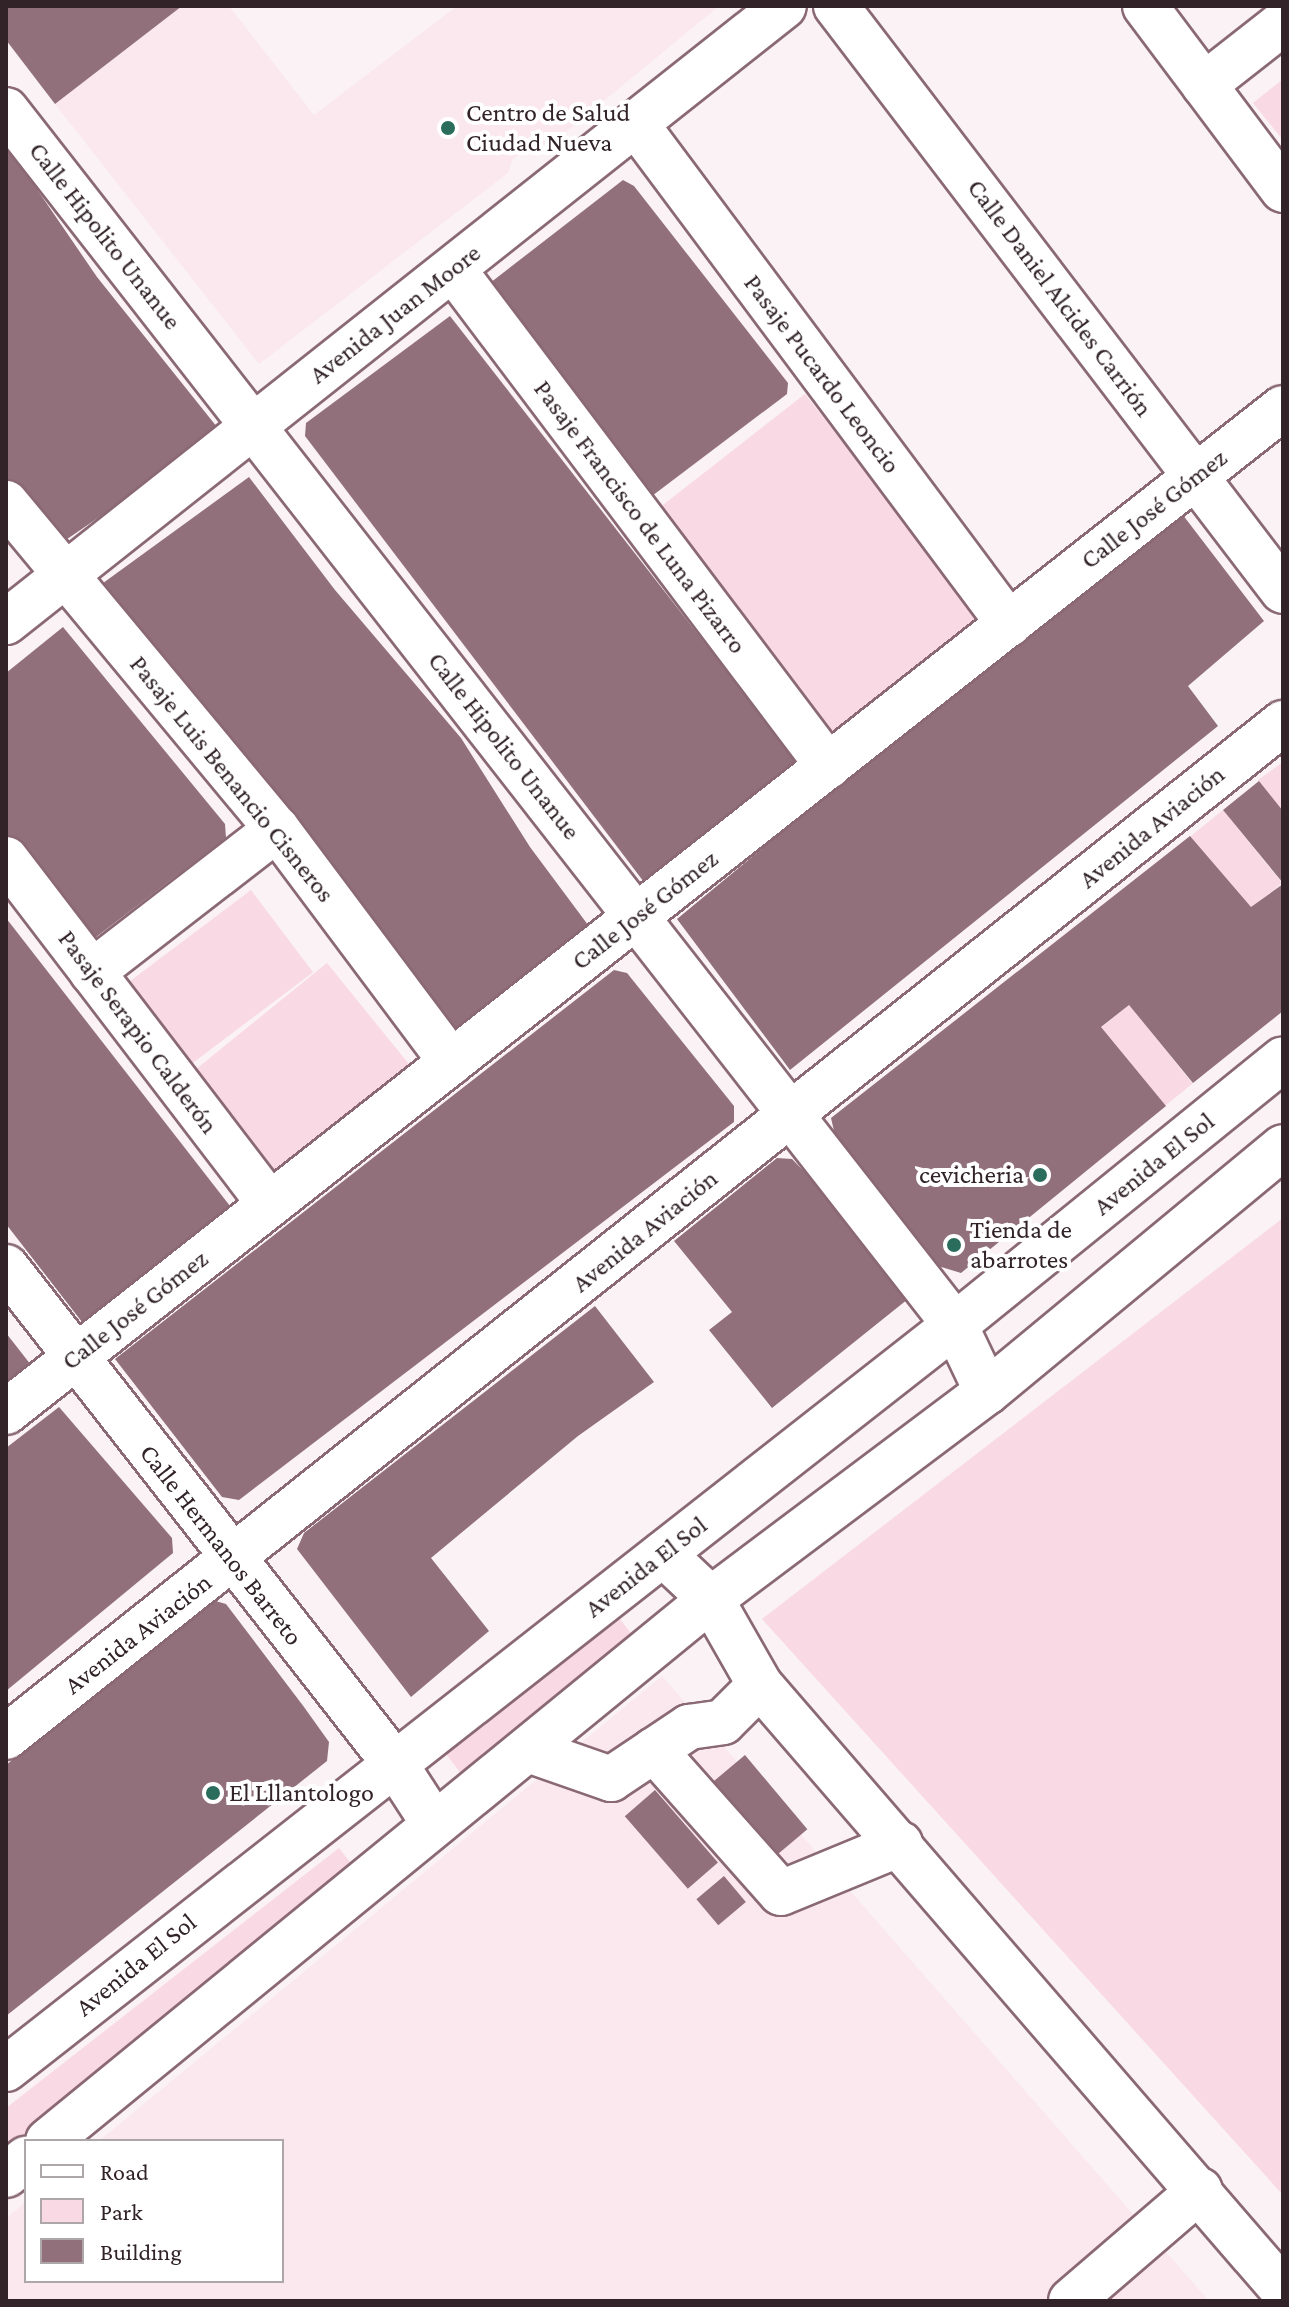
<!DOCTYPE html>
<html>
<head>
<meta charset="utf-8">
<style>
  body { margin:0 }
  #map { position:relative; width:1289px; height:2307px; overflow:hidden; background:#faf2f5; font-family:"Crimson Pro",serif }
  div>[style] { position:absolute }
  [style*='--x'] { left:calc(var(--x)*1px); top:calc(var(--y)*1px); width:calc(var(--w)*1px); rotate:calc(var(--a)*1deg) }
  .built>* { inset:0; background:#fbe8ef }
  .green>* { inset:0; background:#f9d9e4; transform-origin:0 0 }
  .building>* { inset:0; background:#91707c; transform-origin:0 0 }
  .roads { filter:drop-shadow(2px 0 #8a6975) drop-shadow(-2px 0 #8a6975) drop-shadow(0 2px #8a6975) drop-shadow(0 -2px #8a6975) }
  .minor>* { height:44px; margin:-22px; padding:0 22px; transform-origin:22px; border-radius:22px; background:#fff }
  .major>* { height:44px; margin:-22px; padding:0 22px; transform-origin:22px; border-radius:22px; background:#fff }
  .dots>* { width:22px; height:22px; translate:-50% -50%; box-sizing:border-box; border:4px solid #fff; border-radius:50% }
  span { translate:-50% -50%; white-space:nowrap; text-align:center; line-height:1.15; -webkit-text-stroke:8px #fff; paint-order:stroke }
  .poi-label { font-size:26px; color:#312328 }
  .left { translate:0 -50%; text-align:left }
  .right { translate:-100% -50%; text-align:right }
  .street-label { font-size:26px; color:#312328 }
  .frame { position:absolute; inset:0; border:8px solid #312328; pointer-events:none }
  .legend { position:absolute; left:24px; top:2139px; width:260px; height:144px; box-sizing:border-box; background:#fff; border:2px solid #ada7a9; margin:0; padding:10px 14px; list-style:none; font-size:24px; color:#312328 }
  .legend li { display:flex; align-items:center; gap:16px; height:40px }
  .legend b { width:40px; border:2px solid #ada7a9 }
</style>
</head>
<body>
<div id="map">
  <div class="built">
    <i style="clip-path:polygon(182px 6px,229px 6px,314px 115px,457px 6px,719px 6px,549px 146px,537px 141px,513px 159px,508px 173px,259px 364px,55px 104px)"></i>
    <i style="clip-path:polygon(662px 1676px,1209px 2301px,6px 2301px,6px 2218px,26px 2202px,26px 2281px,282px 2281px,282px 2141px,99px 2141px)"></i>
  </div>
  <div class="green">
    <i style="clip-path:polygon(1283px 79px,1283px 140px,1253px 103px)"></i>
    <i style="left:805px;top:394px;width:293px;height:189px;rotate:52deg"></i>
    <i style="clip-path:polygon(1283px 762px,1283px 811px,1258px 780px)"></i>
    <i style="left:1223px;top:810px;width:94px;height:42px;rotate:51deg"></i>
    <i style="left:251px;top:890px;width:103px;height:152px;rotate:53deg"></i>
    <i style="left:327px;top:963px;width:133px;height:179px;rotate:51deg"></i>
    <i style="left:1129px;top:1005px;width:101px;height:36px;rotate:51deg"></i>
    <i style="clip-path:polygon(1283px 1218px,1283px 2195px,762px 1619px)"></i>
    <i style="left:620px;top:1619px;width:31px;height:220px;rotate:53deg"></i>
    <i style="clip-path:polygon(339px 1848px,357px 1871px,6px 2160px,6px 2108px)"></i>
  </div>
  <div class="building">
    <i style="clip-path:polygon(6px 6px,182px 6px,55px 104px,6px 40px)"></i>
    <i style="clip-path:polygon(6px 144px,97px 277px,217px 427px,143px 487px,57px 546px,6px 479px)"></i>
    <i style="clip-path:polygon(623px 180px,634px 186px,788px 383px,787px 394px,644px 502px,490px 283px)"></i>
    <i style="clip-path:polygon(450px 316px,799px 764px,650px 890px,305px 436px,306px 423px)"></i>
    <i style="clip-path:polygon(249px 477px,335px 590px,461px 738px,530px 847px,594px 933px,453px 1044px,99px 586px)"></i>
    <i style="clip-path:polygon(1176px 506px,1264px 621px,1188px 686px,1218px 726px,790px 1070px,677px 919px)"></i>
    <i style="clip-path:polygon(63px 627px,225px 824px,226px 838px,83px 947px,6px 848px,6px 673px)"></i>
    <i style="clip-path:polygon(1259px 781px,1283px 811px,1283px 883px,1223px 810px)"></i>
    <i style="clip-path:polygon(1190px 836px,1251px 907px,1283px 884px,1283px 1011px,1193px 1083px,1129px 1005px,1101px 1027px,1166px 1106px,961px 1273px,938px 1266px,835px 1135px,831px 1118px)"></i>
    <i style="clip-path:polygon(6px 918px,230px 1206px,228px 1218px,98px 1324px,82px 1322px,6px 1224px)"></i>
    <i style="clip-path:polygon(614px 970px,627px 973px,734px 1106px,734px 1122px,239px 1500px,222px 1497px,115px 1359px)"></i>
    <i style="clip-path:polygon(777px 1158px,792px 1159px,824px 1192px,908px 1299px,772px 1408px,709px 1330px,732px 1312px,674px 1241px)"></i>
    <i style="clip-path:polygon(595px 1306px,654px 1382px,578px 1436px,431px 1558px,489px 1631px,411px 1697px,297px 1549px,304px 1533px)"></i>
    <i style="clip-path:polygon(6px 1333px,31px 1365px,6px 1394px)"></i>
    <i style="clip-path:polygon(59px 1407px,172px 1538px,173px 1553px,6px 1691px,6px 1448px)"></i>
    <i style="clip-path:polygon(212px 1600px,226px 1604px,304px 1707px,329px 1742px,327px 1761px,6px 2016px,6px 1765px)"></i>
    <i style="left:745px;top:1755px;width:97px;height:41px;rotate:50deg"></i>
    <i style="left:655px;top:1790px;width:96px;height:40px;rotate:49deg"></i>
    <i style="left:724px;top:1876px;width:34px;height:36px;rotate:50deg"></i>
  </div>
  <div class="roads">
    <div class="minor">
      <i style="--x:836;--y:6;--w:736;--a:52.62"></i>
      <i style="--x:1145;--y:6;--w:230;--a:53.1"></i>
      <i style="--x:1204;--y:85;--w:100;--a:-38.1"></i>
      <i style="--x:6;--y:110;--w:1542;--a:52.01"></i>
      <i style="--x:955;--y:1325;--w:74;--a:64.5"></i>
      <i style="--x:636;--y:124;--w:624;--a:53.28"></i>
      <i style="--x:453;--y:269;--w:623;--a:52.96"></i>
      <i style="--x:6;--y:503;--w:424;--a:50.3"></i>
      <i style="--x:277;--y:829;--w:291;--a:53.2"></i>
      <i style="--x:6;--y:622;--w:992;--a:-38.37"></i>
      <i style="--x:6;--y:859;--w:434;--a:52.6"></i>
      <i style="--x:92;--y:972;--w:234;--a:-37.7"></i>
      <i style="--x:6;--y:1267;--w:631;--a:51.95"></i>
      <i style="--x:395;--y:1764;--w:72;--a:57"></i>
      <i style="--x:6;--y:1412;--w:1624;--a:-38.18"></i>
      <i style="--x:663;--y:1554;--w:66;--a:43.2"></i>
      <i style="--x:711;--y:1599;--w:99;--a:60.3"></i>
      <i style="--x:760;--y:1685;--w:800;--a:49.16"></i>
      <i style="--x:6;--y:1737;--w:1631;--a:-38.45"></i>
      <i style="--x:528;--y:1750;--w:88;--a:19.3"></i>
      <i style="--x:611;--y:1779;--w:94;--a:-33.7"></i>
      <i style="--x:689;--y:1727;--w:34;--a:-8"></i>
      <i style="--x:723;--y:1722;--w:52;--a:-45"></i>
      <i style="--x:654;--y:1750;--w:191;--a:48.4"></i>
      <i style="--x:781;--y:1893;--w:129;--a:-22.4"></i>
      <i style="--x:1071;--y:2301;--w:170;--a:-40.7"></i>
    </div>
    <div class="major">
      <i style="--x:6;--y:2069;--w:1206;--a:-38.1"></i>
      <i style="--x:955;--y:1325;--w:422;--a:-39"></i>
      <i style="--x:48;--y:2141;--w:856;--a:-39.27"></i>
      <i style="--x:711;--y:1599;--w:345;--a:-36.9"></i>
      <i style="--x:987;--y:1392;--w:384;--a:-39.6"></i>
      <i style="--x:6;--y:2175;--w:26;--a:-39"></i>
    </div>
  </div>
  <div class="dots">
    <i style="left:448px;top:128px;background:#2b6d5d"></i>
    <i style="left:1040px;top:1175px;background:#2b6d5d"></i>
    <i style="left:954px;top:1245px;background:#2b6d5d"></i>
    <i style="left:213px;top:1793px;background:#2b6d5d"></i>
  </div>
  <div class="poi-label">
    <span class="left" style="left:466px;top:128px">Centro de Salud<br>Ciudad Nueva</span>
    <span class="right" style="left:1024px;top:1175px">cevicheria</span>
    <span class="left" style="left:970px;top:1245px">Tienda de<br>abarrotes</span>
    <span class="left" style="left:229px;top:1793px">El Lllantologo</span>
  </div>
  <div class="street-label">
    <span style="left:105px;top:236px;rotate:52deg">Calle Hipolito Unanue</span>
    <span style="left:1060px;top:298px;rotate:53deg">Calle Daniel Alcides Carrión</span>
    <span style="left:395px;top:314px;rotate:-38deg">Avenida Juan Moore</span>
    <span style="left:822px;top:374px;rotate:53deg">Pasaje Pucardo Leoncio</span>
    <span style="left:1154px;top:509px;rotate:-38deg">Calle José Gómez</span>
    <span style="left:640px;top:517px;rotate:53deg">Pasaje Francisco de Luna Pizarro</span>
    <span style="left:504px;top:746px;rotate:52deg">Calle Hipolito Unanue</span>
    <span style="left:232px;top:779px;rotate:51deg">Pasaje Luis Benancio Cisneros</span>
    <span style="left:1152px;top:827px;rotate:-39deg">Avenida Aviación</span>
    <span style="left:645px;top:910px;rotate:-38deg">Calle José Gómez</span>
    <span style="left:138px;top:1032px;rotate:53deg">Pasaje Serapio Calderón</span>
    <span style="left:1154px;top:1164px;rotate:-39deg">Avenida El Sol</span>
    <span style="left:645px;top:1231px;rotate:-39deg">Avenida Aviación</span>
    <span style="left:135px;top:1310px;rotate:-38deg">Calle José Gómez</span>
    <span style="left:221px;top:1545px;rotate:52deg">Calle Hermanos Barreto</span>
    <span style="left:646px;top:1567px;rotate:-38deg">Avenida El Sol</span>
    <span style="left:138px;top:1634px;rotate:-38deg">Avenida Aviación</span>
    <span style="left:136px;top:1965px;rotate:-39deg">Avenida El Sol</span>
  </div>
  <div class="frame"></div>
  <ul class="legend">
  <li><b style="height:10px;background:#fff"></b>Road</li>
  <li><b style="height:22px;background:#f9d9e4"></b>Park</li>
  <li><b style="height:22px;background:#91707c"></b>Building</li>
  </ul>
</div>
</body>
</html>
